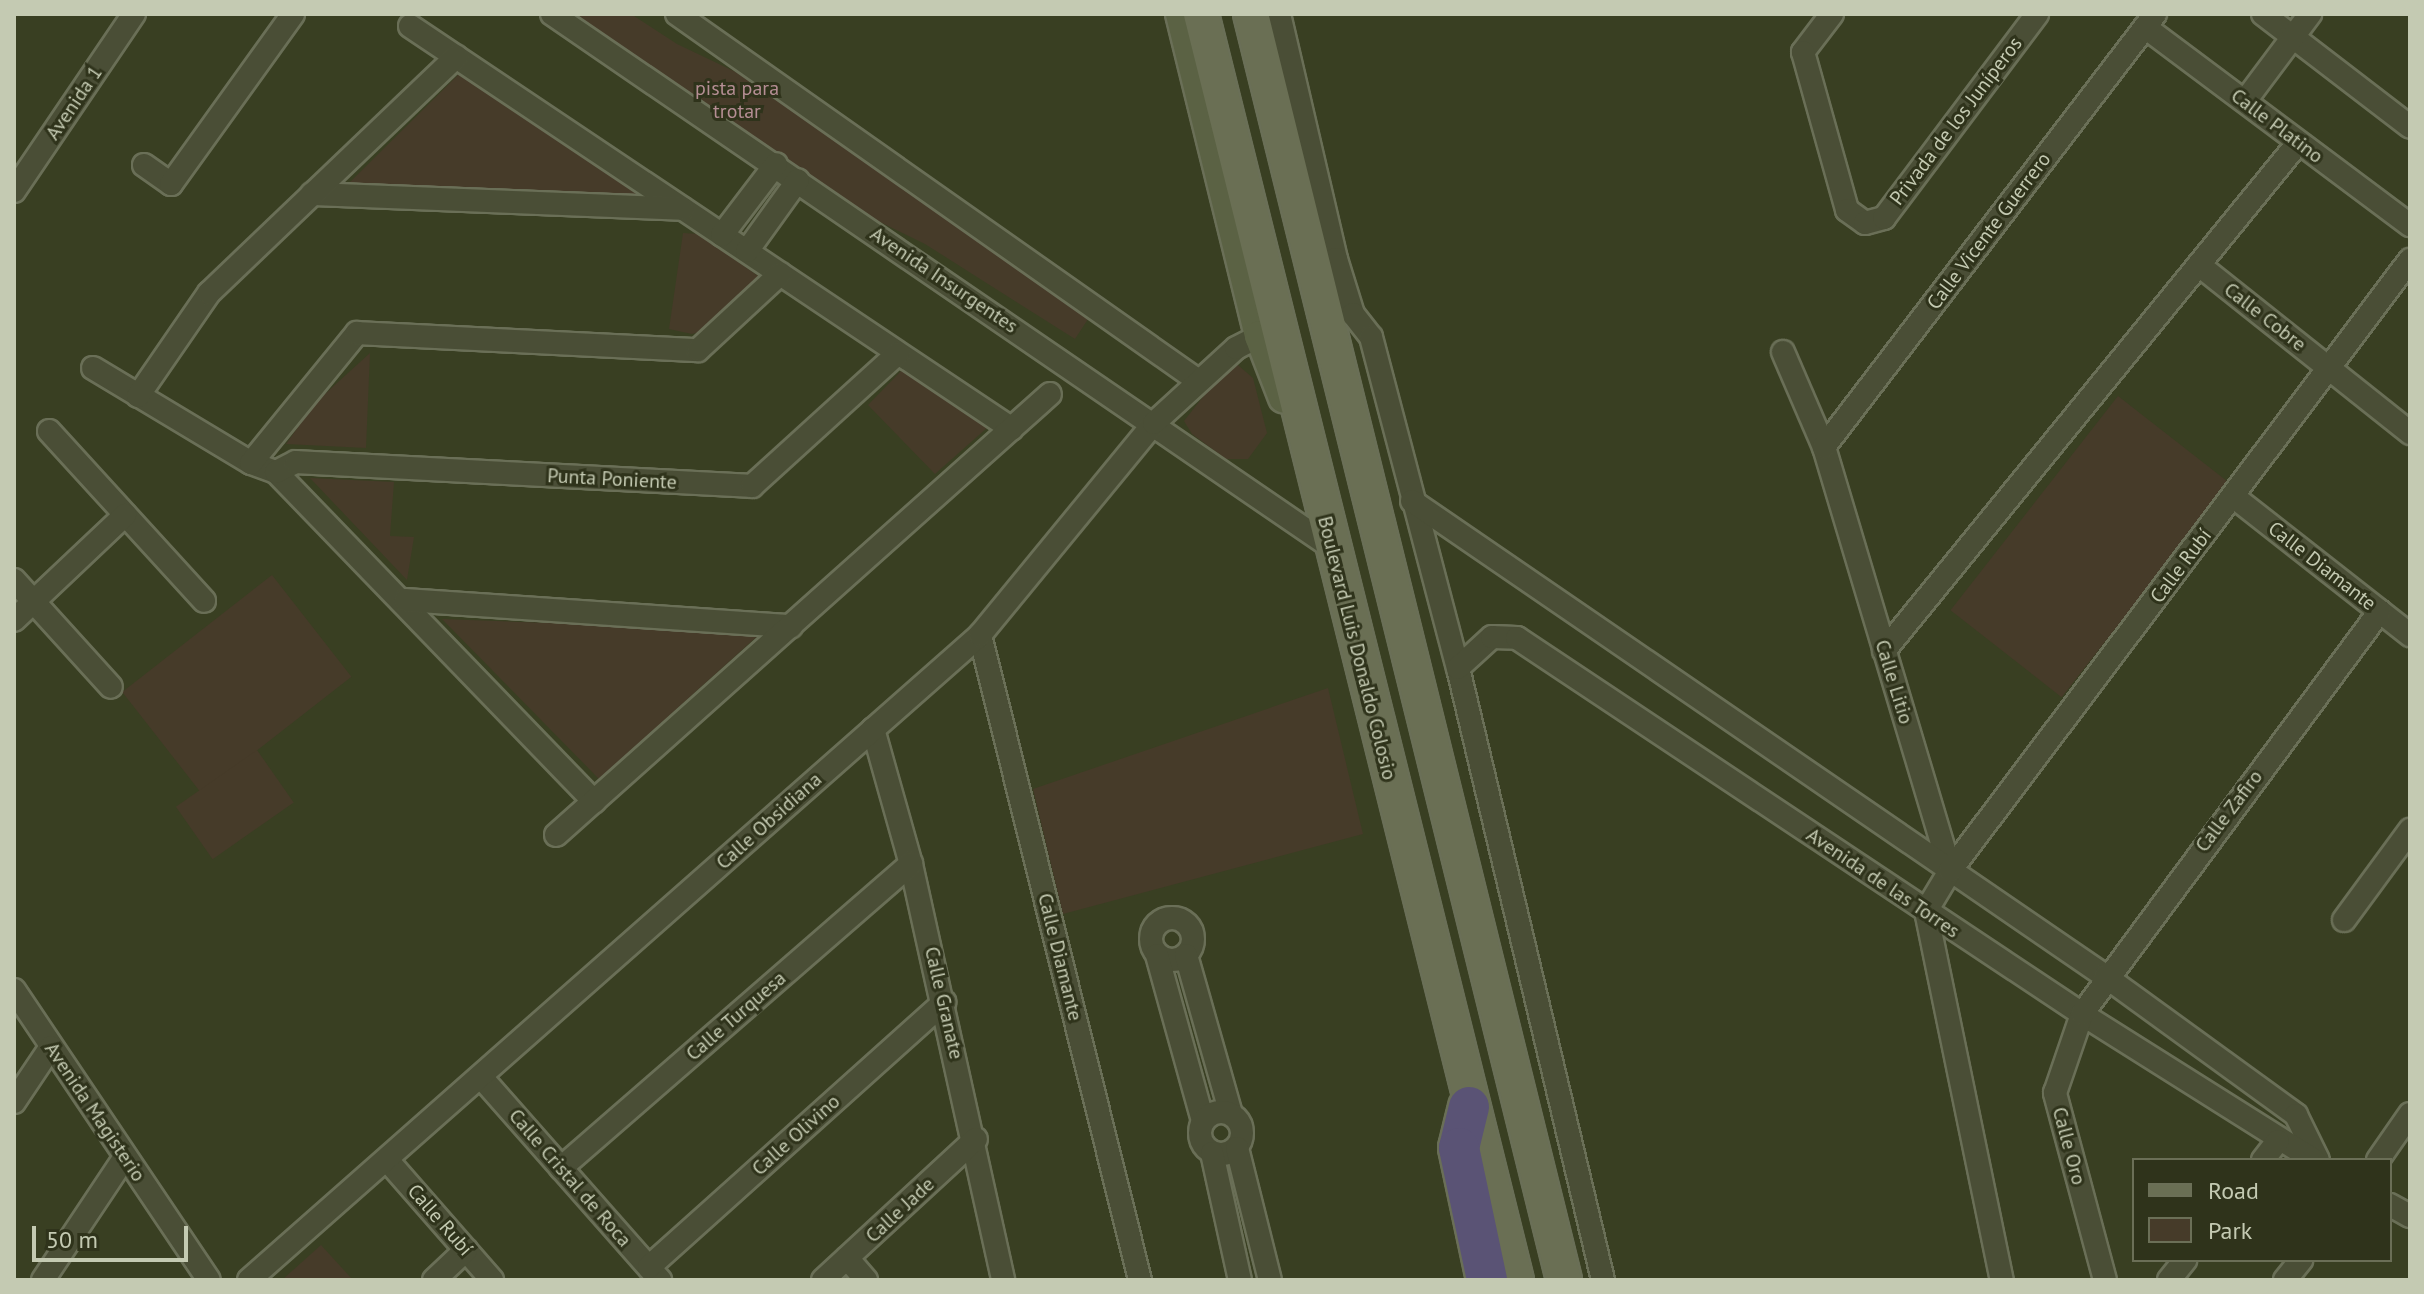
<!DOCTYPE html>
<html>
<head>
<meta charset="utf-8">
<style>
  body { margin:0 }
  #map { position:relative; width:2424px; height:1294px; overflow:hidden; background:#393f22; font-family:"PT Sans",sans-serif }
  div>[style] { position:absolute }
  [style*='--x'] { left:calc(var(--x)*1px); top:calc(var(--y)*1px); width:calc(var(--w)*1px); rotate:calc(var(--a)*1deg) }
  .green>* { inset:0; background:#463b29; transform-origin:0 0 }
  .roads { filter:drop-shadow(2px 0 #6a6f57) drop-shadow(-2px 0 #6a6f57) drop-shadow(0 2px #6a6f57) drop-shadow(0 -2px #6a6f57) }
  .street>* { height:22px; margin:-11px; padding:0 11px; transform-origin:11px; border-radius:11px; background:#4a4e36 }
  .street>.ring { margin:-11px; padding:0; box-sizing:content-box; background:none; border:22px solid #4a4e36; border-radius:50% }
  .secondary>* { height:30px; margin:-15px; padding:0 15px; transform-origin:15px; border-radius:15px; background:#5b6244 }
  .primary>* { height:34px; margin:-17px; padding:0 17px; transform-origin:17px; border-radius:17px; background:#6a6f54 }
  .highway>* { height:40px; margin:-20px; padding:0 20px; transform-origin:20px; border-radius:20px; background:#5a5375 }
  span { translate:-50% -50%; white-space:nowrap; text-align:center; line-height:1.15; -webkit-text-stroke:6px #2f331b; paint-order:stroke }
  .park-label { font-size:20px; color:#b58e94 }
  .street-label { font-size:20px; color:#c4cab2 }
  .frame { position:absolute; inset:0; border:16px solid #c4cab2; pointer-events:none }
  .legend { position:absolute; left:2132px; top:1158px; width:260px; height:104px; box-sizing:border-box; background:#2f331b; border:2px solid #6b6f57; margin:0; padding:10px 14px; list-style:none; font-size:24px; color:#c4cab2 }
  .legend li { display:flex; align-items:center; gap:16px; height:40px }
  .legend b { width:40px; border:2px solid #6b6f57 }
  .scale { position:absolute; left:32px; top:1226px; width:156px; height:36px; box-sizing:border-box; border:4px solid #c4cab2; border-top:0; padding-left:10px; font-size:24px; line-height:28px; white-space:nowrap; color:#c4cab2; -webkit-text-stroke:6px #2f331b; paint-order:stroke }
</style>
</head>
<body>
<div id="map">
  <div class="green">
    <i style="clip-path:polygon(570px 14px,631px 14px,677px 44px,742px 75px,1092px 313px,1075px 339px,925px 244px,878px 221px)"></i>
    <i style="clip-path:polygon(459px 74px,646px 200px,347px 185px)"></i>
    <i style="clip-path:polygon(683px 233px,699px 234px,761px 278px,703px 331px,692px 334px,669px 329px)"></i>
    <i style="clip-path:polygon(370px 353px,366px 448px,286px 444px,315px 403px)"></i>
    <i style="clip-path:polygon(1232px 360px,1253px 378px,1267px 433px,1248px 459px,1226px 459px,1192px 434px,1184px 421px)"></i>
    <i style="clip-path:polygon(902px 370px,988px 427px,935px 474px,868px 405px)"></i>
    <i style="left:2118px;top:396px;width:141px;height:272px;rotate:38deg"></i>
    <i style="clip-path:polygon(310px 478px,394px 482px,390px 536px,414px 537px,407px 580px)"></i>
    <i style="left:272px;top:575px;width:129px;height:190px;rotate:52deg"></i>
    <i style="clip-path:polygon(442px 619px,763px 631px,599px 779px)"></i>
    <i style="clip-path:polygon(1328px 688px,1363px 834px,1063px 914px,1033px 789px)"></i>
    <i style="left:257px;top:750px;width:64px;height:99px;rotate:55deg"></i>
    <i style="clip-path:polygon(321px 1245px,353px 1280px,282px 1280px)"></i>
  </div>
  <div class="roads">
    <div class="street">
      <i style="--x:552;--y:14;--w:947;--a:34.38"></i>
      <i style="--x:677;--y:14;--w:636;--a:35.14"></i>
      <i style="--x:1279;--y:14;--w:252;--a:76.9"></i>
      <i style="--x:1336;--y:259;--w:58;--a:72.8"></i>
      <i style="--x:1353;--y:314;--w:29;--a:52"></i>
      <i style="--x:1371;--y:337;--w:342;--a:75.3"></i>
      <i style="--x:1458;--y:668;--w:629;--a:76.67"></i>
      <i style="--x:1832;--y:14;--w:48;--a:127.3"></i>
      <i style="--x:1803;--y:52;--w:164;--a:74.4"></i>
      <i style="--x:1847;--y:210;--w:22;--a:36"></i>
      <i style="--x:1865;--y:223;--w:20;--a:-15"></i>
      <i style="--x:1884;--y:218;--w:255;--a:-53.1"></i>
      <i style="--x:2263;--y:14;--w:185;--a:37.5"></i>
      <i style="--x:410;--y:26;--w:724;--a:33.8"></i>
      <i style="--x:2145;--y:27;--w:331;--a:36.8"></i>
      <i style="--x:2245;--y:101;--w:109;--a:-53.2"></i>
      <i style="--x:144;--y:165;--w:33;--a:35"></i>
      <i style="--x:171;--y:184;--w:209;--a:-54.3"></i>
      <i style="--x:14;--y:191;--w:214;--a:-55.9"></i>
      <i style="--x:312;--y:194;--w:371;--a:2.3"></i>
      <i style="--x:722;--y:235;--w:89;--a:-52.7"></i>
      <i style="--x:747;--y:251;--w:87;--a:-54.3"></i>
      <i style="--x:2199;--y:265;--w:270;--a:38.5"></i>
      <i style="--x:1783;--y:352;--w:103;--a:66.7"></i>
      <i style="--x:1824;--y:447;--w:442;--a:73.4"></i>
      <i style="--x:93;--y:368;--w:184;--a:31"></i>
      <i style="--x:251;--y:463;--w:27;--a:20"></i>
      <i style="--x:276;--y:472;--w:458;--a:46"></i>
      <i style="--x:138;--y:396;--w:125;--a:-55.4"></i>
      <i style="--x:209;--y:293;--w:342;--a:-43.7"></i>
      <i style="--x:49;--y:431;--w:230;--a:47.6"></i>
      <i style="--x:1824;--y:447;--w:545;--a:-52.6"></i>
      <i style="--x:251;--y:463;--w:168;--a:-50.8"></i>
      <i style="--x:357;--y:333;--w:341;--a:2.9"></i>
      <i style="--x:698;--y:350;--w:112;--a:-42.8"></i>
      <i style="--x:276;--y:472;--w:22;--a:-27"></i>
      <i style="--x:296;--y:462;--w:457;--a:3"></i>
      <i style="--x:752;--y:486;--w:197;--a:-42.3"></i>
      <i style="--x:2234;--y:497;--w:224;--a:38.1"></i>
      <i style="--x:1412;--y:501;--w:840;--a:34.43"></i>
      <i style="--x:2105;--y:976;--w:236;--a:36"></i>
      <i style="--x:2296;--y:1115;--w:50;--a:63.9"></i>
      <i style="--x:14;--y:580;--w:144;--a:47.8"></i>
      <i style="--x:405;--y:600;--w:387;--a:3.9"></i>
      <i style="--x:14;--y:620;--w:153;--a:-43.4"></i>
      <i style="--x:980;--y:635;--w:665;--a:76.07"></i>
      <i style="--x:1884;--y:651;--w:655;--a:-50.82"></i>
      <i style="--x:1458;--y:668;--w:46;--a:-42.4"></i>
      <i style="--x:1492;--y:637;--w:25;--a:2"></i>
      <i style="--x:1517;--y:638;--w:679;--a:33.64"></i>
      <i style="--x:2082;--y:1014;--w:274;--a:32.2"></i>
      <i style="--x:873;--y:729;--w:140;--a:74.3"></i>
      <i style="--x:911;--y:864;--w:426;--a:77.5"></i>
      <i style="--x:556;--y:835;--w:662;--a:-41.76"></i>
      <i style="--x:1926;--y:911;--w:47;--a:-59"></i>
      <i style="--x:1950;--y:871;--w:765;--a:-53.03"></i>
      <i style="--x:1926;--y:911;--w:377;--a:78.4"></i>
      <i class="ring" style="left:1151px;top:918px;width:20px;height:20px"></i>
      <i style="--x:2344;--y:920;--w:112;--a:-53.7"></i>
      <i style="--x:1157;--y:955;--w:172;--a:74.5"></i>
      <i style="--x:1186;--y:955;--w:165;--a:74.2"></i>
      <i style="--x:14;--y:990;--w:349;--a:56.1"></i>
      <i style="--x:481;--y:1077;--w:271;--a:48.6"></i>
      <i style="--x:14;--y:1102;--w:66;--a:-56.1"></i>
      <i class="ring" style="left:1200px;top:1112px;width:20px;height:20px"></i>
      <i style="--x:1237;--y:1148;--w:136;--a:76"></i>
      <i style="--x:1212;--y:1153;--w:130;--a:77.6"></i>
      <i style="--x:2263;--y:1160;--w:24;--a:-52"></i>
      <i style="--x:2378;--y:1160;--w:56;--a:-55.2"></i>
      <i style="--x:388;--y:1161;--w:158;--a:48.8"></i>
      <i style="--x:561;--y:1168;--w:464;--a:-41"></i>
      <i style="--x:2390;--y:1205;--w:23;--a:29"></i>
      <i style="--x:847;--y:1258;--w:29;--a:49"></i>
      <i style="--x:649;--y:1267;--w:397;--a:-41.9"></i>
      <i style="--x:43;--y:1280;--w:148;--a:-56.3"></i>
      <i style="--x:249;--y:1280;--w:975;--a:-41.42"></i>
      <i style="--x:980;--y:635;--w:274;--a:-50.6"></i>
      <i style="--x:1154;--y:423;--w:111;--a:-42.4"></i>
      <i style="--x:1236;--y:348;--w:27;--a:-27"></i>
      <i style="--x:434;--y:1280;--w:44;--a:-43.2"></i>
      <i style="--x:823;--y:1280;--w:208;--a:-42.7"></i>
      <i style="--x:2105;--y:1280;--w:194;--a:-105"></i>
      <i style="--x:2055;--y:1093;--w:83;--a:-71.1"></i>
      <i style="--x:2082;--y:1014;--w:501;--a:-53.52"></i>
      <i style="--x:2169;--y:1280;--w:26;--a:-51"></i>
      <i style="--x:2285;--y:1280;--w:26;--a:-51"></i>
    </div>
    <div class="secondary">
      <i style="--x:1181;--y:14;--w:332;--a:76.2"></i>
      <i style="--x:1260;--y:336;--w:66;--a:68.8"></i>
    </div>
    <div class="primary">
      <i style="--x:1201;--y:14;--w:1305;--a:76.03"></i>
      <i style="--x:1251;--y:14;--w:1304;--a:76.11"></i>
    </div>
    <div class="highway">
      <i style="--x:1469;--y:1107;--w:42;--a:103.7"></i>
      <i style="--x:1459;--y:1148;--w:135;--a:78"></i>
    </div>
  </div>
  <div class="park-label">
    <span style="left:737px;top:100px">pista para<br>trotar</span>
  </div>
  <div class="street-label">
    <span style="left:74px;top:103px;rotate:-56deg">Avenida 1</span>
    <span style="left:1956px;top:121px;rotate:-53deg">Privada de los Juníperos</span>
    <span style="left:2277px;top:126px;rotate:37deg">Calle Platino</span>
    <span style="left:1989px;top:231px;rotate:-53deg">Calle Vicente Guerrero</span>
    <span style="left:944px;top:280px;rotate:34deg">Avenida Insurgentes</span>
    <span style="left:2265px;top:317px;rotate:38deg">Calle Cobre</span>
    <span style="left:612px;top:479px;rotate:3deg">Punta Poniente</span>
    <span style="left:2181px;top:566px;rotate:-53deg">Calle Rubí</span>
    <span style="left:2322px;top:566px;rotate:38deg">Calle Diamante</span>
    <span style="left:1357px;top:648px;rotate:76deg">Boulevard Luis Donaldo Colosio</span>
    <span style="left:1894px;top:682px;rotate:73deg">Calle Litio</span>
    <span style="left:2229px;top:811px;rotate:-53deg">Calle Zafiro</span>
    <span style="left:769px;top:821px;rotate:-42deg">Calle Obsidiana</span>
    <span style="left:1883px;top:883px;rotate:34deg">Avenida de las Torres</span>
    <span style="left:1060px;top:957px;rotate:76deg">Calle Diamante</span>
    <span style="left:944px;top:1003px;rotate:77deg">Calle Granate</span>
    <span style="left:736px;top:1016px;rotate:-41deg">Calle Turquesa</span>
    <span style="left:95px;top:1112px;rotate:56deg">Avenida Magisterio</span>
    <span style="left:796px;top:1135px;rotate:-42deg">Calle Olivino</span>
    <span style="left:2069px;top:1146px;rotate:75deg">Calle Oro</span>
    <span style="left:570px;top:1178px;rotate:49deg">Calle Cristal de Roca</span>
    <span style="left:900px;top:1210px;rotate:-43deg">Calle Jade</span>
    <span style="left:440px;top:1220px;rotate:49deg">Calle Rubí</span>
  </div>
  <div class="frame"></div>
  <ul class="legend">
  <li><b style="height:10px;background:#6a6f54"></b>Road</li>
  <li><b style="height:22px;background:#463b29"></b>Park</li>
  </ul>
  <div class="scale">50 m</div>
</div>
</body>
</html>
